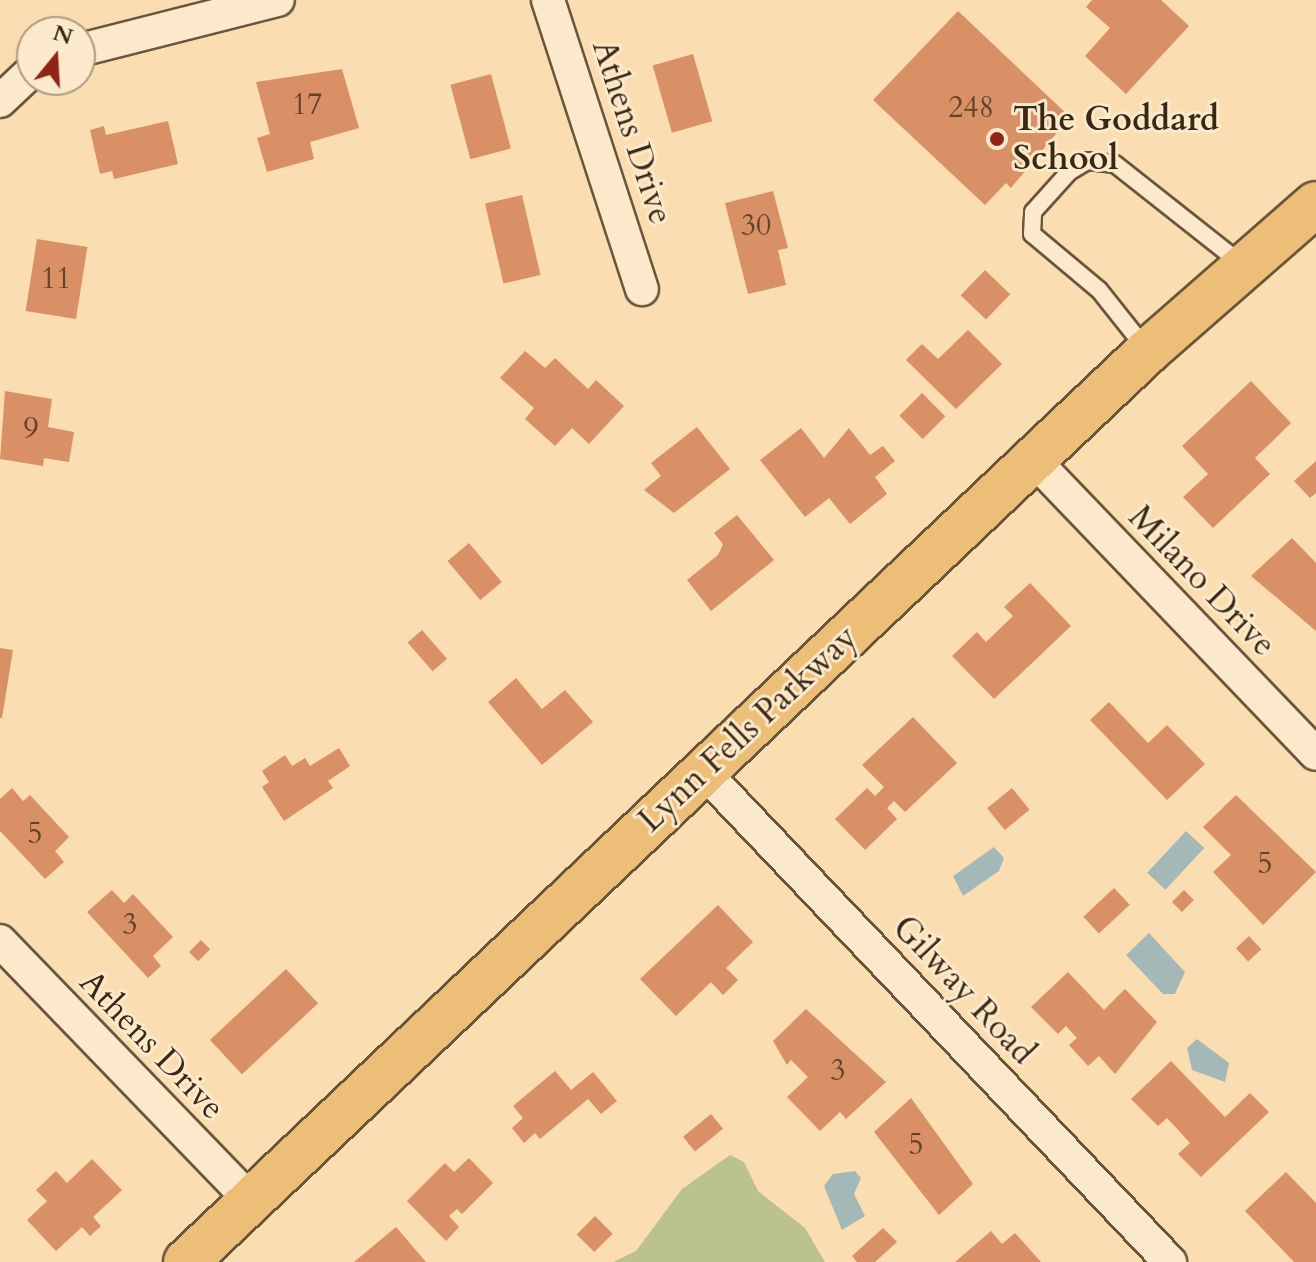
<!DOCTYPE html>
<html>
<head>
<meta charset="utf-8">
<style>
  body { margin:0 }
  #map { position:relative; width:1316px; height:1262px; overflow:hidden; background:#faddb0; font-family:Cardo,serif }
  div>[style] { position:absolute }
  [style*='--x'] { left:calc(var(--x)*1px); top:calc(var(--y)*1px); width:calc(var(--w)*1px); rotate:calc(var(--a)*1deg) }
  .green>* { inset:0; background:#bbc28d }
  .water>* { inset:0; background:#a4b9b7; transform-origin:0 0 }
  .building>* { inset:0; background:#da9067; transform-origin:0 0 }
  .roads { filter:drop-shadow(2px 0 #69563b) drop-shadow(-2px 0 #69563b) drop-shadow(0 2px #69563b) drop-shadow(0 -2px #69563b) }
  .service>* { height:16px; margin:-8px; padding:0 8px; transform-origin:8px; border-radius:8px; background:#fce9cc }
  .minor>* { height:32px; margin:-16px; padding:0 16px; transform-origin:16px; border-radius:16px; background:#fce9cc }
  .primary>* { height:44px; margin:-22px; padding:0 22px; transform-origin:22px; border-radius:22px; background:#edbe78 }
  .dots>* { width:22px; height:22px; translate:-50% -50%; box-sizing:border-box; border:4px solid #fce9cc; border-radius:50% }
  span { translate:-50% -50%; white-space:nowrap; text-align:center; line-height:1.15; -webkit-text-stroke:6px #fce9cc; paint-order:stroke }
  .number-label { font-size:30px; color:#614329 }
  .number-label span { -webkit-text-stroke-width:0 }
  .poi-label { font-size:34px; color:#392914; font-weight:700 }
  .left { translate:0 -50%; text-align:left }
  .street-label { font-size:34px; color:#392914 }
  .north { position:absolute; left:16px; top:16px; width:80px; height:80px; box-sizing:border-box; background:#fce9cc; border:2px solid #ae9c82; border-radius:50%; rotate:18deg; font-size:22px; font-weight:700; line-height:32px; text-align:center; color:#392914 }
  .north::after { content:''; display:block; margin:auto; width:28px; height:36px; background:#8f2418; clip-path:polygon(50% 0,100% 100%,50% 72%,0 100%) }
</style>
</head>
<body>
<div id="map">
  <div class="green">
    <i style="clip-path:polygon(730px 1155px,744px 1162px,758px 1191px,805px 1228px,825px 1262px,613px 1262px,636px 1251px,682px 1189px)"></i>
  </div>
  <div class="water">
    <i style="left:1186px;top:831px;width:25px;height:57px;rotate:43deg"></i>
    <i style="clip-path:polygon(994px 847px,1004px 858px,999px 871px,963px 896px,953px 876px)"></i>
    <i style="clip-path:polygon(1149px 933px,1185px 972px,1175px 994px,1163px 994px,1126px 955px)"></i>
    <i style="clip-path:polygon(1197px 1039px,1229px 1063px,1225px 1082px,1192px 1070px,1187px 1048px)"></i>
    <i style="clip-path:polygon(855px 1171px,861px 1178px,854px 1194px,865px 1216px,842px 1230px,824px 1186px,833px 1174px)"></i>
  </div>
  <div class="building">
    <i style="clip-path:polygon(1092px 0,1161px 0,1189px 26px,1126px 94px,1085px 56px,1110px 28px,1086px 7px)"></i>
    <i style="clip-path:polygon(958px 11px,1070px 117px,1011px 188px,1006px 183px,985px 205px,873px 100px)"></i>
    <i style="left:693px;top:54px;width:70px;height:42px;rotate:74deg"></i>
    <i style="clip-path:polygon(342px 69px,359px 128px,310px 142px,314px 159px,267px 172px,257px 138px,270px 134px,256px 82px)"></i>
    <i style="left:491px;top:74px;width:77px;height:42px;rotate:75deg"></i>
    <i style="clip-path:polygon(168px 121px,178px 164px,114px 179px,112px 171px,100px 174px,90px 130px,104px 126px,106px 135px)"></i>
    <i style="clip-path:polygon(773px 191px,788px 248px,778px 250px,786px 285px,748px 294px,725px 203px)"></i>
    <i style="left:522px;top:195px;width:82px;height:38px;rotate:77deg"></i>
    <i style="left:37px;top:239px;width:51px;height:73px;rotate:9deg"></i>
    <i style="left:985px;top:270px;width:35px;height:35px;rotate:44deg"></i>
    <i style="clip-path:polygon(968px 330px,1002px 364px,956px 409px,906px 360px,922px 344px,938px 359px)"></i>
    <i style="clip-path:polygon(525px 351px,545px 368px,555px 358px,588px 389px,596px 380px,624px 406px,589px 444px,572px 428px,555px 446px,525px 419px,534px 408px,500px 378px)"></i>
    <i style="clip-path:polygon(1251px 381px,1291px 423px,1255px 458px,1270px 474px,1213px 528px,1183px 497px,1208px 474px,1182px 446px)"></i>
    <i style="clip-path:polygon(5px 391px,52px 399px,48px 427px,74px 432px,69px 462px,44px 458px,43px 466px,0 459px)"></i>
    <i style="left:922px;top:393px;width:33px;height:32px;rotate:45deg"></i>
    <i style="clip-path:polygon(697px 427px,730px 469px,674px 513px,644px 490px,661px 476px,651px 463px)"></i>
    <i style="clip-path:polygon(801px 428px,824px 458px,849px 428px,870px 455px,883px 446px,895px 461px,875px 477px,887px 494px,850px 524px,829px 498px,805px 517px,760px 460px)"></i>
    <i style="clip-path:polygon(1316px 461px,1316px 493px,1310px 498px,1294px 481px)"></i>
    <i style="clip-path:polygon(737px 515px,774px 560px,711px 611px,687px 580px,718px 555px,723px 544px,714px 533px)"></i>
    <i style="clip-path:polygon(1292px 538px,1316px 563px,1316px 631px,1251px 576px)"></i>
    <i style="left:469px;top:543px;width:51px;height:28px;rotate:50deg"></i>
    <i style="clip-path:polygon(1030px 583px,1071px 626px,994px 699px,952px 656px,977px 632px,986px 642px,1013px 616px,1004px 607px)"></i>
    <i style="left:422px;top:630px;width:38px;height:19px;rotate:49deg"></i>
    <i style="clip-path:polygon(0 648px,13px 650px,2px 718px,0 718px)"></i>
    <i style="clip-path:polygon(516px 678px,542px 709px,565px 690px,593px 722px,542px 765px,488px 702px)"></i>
    <i style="clip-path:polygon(1109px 702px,1148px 743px,1167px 725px,1205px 764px,1167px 800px,1090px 720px)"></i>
    <i style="clip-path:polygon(913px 717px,957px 763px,905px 812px,894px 801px,887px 808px,897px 819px,865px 850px,835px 819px,867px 788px,875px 796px,884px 787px,862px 765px)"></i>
    <i style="clip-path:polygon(339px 748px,350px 766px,328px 781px,333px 788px,284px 821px,262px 787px,269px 782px,262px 771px,285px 755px,292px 766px,305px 758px,310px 766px)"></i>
    <i style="clip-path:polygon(12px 788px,23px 801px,30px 795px,69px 837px,55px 851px,64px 862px,45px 879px,0 831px,0 799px)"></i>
    <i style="left:1012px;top:788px;width:28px;height:32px;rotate:51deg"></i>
    <i style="clip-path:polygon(1236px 795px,1316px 872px,1263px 925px,1213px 872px,1231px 855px,1203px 827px)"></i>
    <i style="left:1114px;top:888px;width:23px;height:42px;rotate:47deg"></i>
    <i style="clip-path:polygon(112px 890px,124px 903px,133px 894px,173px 937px,153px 956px,161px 966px,148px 978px,87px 912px)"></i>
    <i style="left:1184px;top:890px;width:14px;height:17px;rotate:45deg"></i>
    <i style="clip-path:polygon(718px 905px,753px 942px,726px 968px,738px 980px,723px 995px,711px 982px,676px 1016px,640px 979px)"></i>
    <i style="left:1249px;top:936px;width:18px;height:18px;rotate:47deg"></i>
    <i style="left:201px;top:940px;width:13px;height:17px;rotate:45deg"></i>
    <i style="left:286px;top:969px;width:47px;height:104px;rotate:47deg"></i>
    <i style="clip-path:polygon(1068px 972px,1104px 1010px,1125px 989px,1157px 1022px,1115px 1074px,1099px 1056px,1088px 1066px,1069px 1045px,1077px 1038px,1066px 1026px,1058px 1034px,1031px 1007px)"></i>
    <i style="clip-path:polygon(806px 1009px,886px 1082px,846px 1119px,840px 1112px,820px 1131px,787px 1097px,808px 1077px,791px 1060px,787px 1065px,773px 1041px)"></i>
    <i style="clip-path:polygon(1171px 1061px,1225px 1117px,1250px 1093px,1269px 1112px,1201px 1177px,1178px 1154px,1190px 1143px,1167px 1118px,1158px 1126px,1131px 1099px)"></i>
    <i style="clip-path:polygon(555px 1071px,571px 1090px,593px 1072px,617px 1101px,601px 1114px,588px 1099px,540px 1139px,535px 1133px,524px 1143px,512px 1128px,523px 1118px,513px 1106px)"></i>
    <i style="clip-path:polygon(911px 1098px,973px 1184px,939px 1215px,874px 1132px)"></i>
    <i style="left:711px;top:1114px;width:19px;height:36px;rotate:51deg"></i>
    <i style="clip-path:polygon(469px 1158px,493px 1183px,462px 1214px,457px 1209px,449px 1216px,459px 1227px,446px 1241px,407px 1201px,445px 1163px,454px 1172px)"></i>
    <i style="clip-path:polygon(92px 1159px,122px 1190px,93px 1217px,101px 1226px,90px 1236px,82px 1227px,56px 1251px,27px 1220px,47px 1201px,36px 1190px,56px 1171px,67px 1183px)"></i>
    <i style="clip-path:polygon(1286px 1172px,1316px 1203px,1316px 1262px,1294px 1262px,1245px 1211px)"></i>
    <i style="left:595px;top:1216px;width:25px;height:26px;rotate:45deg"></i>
    <i style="clip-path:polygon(396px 1227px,426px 1262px,354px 1262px)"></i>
    <i style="clip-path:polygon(883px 1228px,897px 1242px,875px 1262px,857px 1262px,852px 1256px)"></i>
    <i style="clip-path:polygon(991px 1231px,1002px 1244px,1015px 1233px,1041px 1262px,955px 1262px)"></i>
  </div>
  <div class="roads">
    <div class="service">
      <i style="--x:1146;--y:349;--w:75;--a:-128.5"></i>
      <i style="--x:1099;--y:290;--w:87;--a:-140.1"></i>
      <i style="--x:1032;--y:234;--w:22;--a:-87"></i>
      <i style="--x:1033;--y:212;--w:54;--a:-48"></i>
      <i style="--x:1069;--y:172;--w:21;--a:-31"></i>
      <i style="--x:1087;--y:161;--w:28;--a:6"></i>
      <i style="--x:1115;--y:164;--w:163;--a:38.3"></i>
    </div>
    <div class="minor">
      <i style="--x:548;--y:0;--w:304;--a:72"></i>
      <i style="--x:80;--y:50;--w:204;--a:-14.2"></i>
      <i style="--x:0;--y:101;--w:44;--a:-43.2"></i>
      <i style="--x:1034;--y:460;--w:407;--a:46.2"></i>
      <i style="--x:703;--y:771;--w:678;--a:46.44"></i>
      <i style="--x:0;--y:941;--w:361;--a:46"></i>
    </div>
    <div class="primary">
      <i style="--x:186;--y:1262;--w:1325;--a:-43.44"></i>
      <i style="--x:1148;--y:351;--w:223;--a:-41.2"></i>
    </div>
  </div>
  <div class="dots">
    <i style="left:997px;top:139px;background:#8f2418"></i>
  </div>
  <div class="number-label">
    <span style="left:307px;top:105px">17</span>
    <span style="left:971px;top:108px">248</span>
    <span style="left:756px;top:226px">30</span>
    <span style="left:56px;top:279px">11</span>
    <span style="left:31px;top:429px">9</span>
    <span style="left:35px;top:834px">5</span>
    <span style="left:1265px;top:864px">5</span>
    <span style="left:130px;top:925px">3</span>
    <span style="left:838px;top:1071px">3</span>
    <span style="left:916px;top:1145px">5</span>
  </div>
  <div class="poi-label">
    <span class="left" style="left:1013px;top:139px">The Goddard<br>School</span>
  </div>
  <div class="street-label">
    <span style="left:632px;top:132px;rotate:72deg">Athens Drive</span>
    <span style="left:1202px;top:581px;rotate:46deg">Milano Drive</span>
    <span style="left:748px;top:729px;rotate:-43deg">Lynn Fells Parkway</span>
    <span style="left:964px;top:990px;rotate:47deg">Gilway Road</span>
    <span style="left:152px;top:1045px;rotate:46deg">Athens Drive</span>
  </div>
  <div class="north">N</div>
</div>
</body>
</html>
